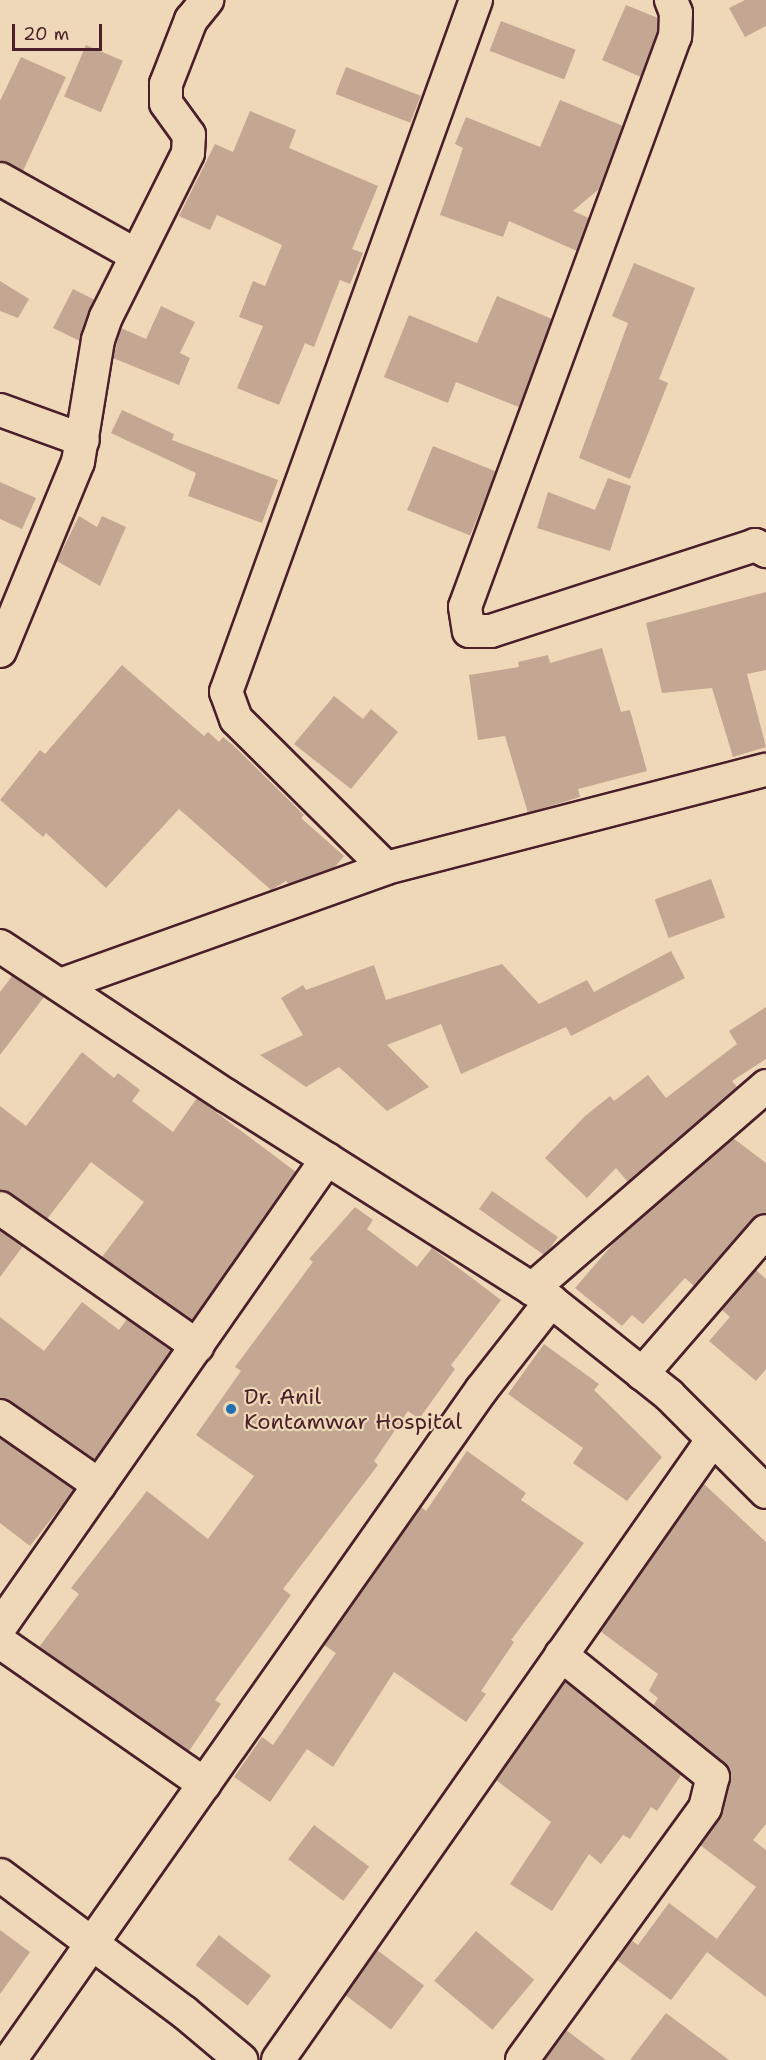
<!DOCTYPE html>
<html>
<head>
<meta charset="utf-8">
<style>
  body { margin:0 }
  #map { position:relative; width:766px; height:2060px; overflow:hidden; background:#efd8b7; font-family:"Shantell Sans",sans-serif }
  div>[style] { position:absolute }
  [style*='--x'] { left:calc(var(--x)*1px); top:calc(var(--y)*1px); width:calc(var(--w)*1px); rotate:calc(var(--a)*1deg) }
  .building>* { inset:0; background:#c3a792; transform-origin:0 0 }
  .roads { filter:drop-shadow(2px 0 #4a1f2b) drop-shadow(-2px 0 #4a1f2b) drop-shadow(0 2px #4a1f2b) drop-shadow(0 -2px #4a1f2b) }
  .minor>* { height:32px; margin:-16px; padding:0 16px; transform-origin:16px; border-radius:16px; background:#efd8b7 }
  .dots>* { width:16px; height:16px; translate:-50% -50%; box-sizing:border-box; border:3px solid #efd8b7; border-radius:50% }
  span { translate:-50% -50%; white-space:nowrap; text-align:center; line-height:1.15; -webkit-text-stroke:4.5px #efd8b7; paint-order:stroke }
  .poi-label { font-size:22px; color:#4a1f2b }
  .left { translate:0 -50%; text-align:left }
  .scale { position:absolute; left:12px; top:24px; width:90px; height:27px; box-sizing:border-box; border:3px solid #4a1f2b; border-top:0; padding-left:8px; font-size:18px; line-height:21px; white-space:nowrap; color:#4a1f2b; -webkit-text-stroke:4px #efd8b7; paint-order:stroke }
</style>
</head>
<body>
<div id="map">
  <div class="building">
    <i style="clip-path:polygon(745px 0,766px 0,766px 26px,745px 37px,729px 8px)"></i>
    <i style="clip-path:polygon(626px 5px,658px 18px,657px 32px,641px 77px,602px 60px)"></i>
    <i style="left:501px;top:21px;width:80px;height:32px;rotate:21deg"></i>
    <i style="left:86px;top:45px;width:40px;height:56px;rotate:23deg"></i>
    <i style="clip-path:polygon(21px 57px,66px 77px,23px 171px,0 161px,0 101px)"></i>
    <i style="left:346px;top:67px;width:80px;height:29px;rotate:21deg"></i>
    <i style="clip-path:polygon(560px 100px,623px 126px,599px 189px,573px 211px,589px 218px,577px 251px,509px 221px,503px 237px,440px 215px,463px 148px,455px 144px,466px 117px,540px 147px)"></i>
    <i style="clip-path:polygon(250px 111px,296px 130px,289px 148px,378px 186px,352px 249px,363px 253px,350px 284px,340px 280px,314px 347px,305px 343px,279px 405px,237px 388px,263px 326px,239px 317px,253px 281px,265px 286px,282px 245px,217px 215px,210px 230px,179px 216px,215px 144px,233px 152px)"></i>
    <i style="clip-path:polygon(634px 263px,695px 288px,659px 379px,668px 383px,630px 479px,579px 458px,628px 323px,612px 316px)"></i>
    <i style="clip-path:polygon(0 281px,29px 299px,18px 318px,0 311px)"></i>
    <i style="clip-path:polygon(73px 289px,95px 300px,80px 341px,53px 328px)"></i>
    <i style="clip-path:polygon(497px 296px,552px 319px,519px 407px,456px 382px,448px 403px,384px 377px,409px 315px,477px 343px)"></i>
    <i style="clip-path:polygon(161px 306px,195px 322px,180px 353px,190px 358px,179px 385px,113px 358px,121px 328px,146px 339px)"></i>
    <i style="clip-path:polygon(122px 410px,174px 434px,172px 440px,278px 480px,262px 523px,188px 496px,196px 473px,111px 433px)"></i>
    <i style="left:433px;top:446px;width:68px;height:69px;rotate:22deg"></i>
    <i style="clip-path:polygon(608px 478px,631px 486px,610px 551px,537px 528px,548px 492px,595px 510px)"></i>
    <i style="clip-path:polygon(0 482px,36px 498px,22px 529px,0 519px)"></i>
    <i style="clip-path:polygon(79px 516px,97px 527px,102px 516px,126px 527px,100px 586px,57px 561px)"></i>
    <i style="clip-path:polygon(766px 592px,766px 670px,747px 674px,766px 747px,733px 757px,712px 688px,662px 693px,646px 623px)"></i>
    <i style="clip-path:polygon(602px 648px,621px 712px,630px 710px,647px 771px,578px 789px,580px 797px,528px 813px,505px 736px,478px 740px,469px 675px,519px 667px,518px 662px,548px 655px,550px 663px)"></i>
    <i style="clip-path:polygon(122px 665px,204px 736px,208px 732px,219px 742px,223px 737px,233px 745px,304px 815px,301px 818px,344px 856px,334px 868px,289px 884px,286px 881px,271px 890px,179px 809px,106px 888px,46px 833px,43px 837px,0 800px,40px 750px,45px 754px)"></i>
    <i style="clip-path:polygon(334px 696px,363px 719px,371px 709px,398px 732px,351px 789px,294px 744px)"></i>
    <i style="left:711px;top:879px;width:41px;height:60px;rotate:70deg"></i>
    <i style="clip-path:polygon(671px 951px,685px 978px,571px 1036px,566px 1027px,461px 1074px,441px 1024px,387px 1045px,429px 1087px,387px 1111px,339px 1067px,306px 1087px,260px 1055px,303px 1035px,281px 998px,303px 985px,306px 990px,374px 965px,386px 1000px,502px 964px,539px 1004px,587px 980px,594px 992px)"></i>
    <i style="clip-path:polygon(12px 976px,44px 997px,0 1055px,0 992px)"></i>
    <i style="clip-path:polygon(766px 1007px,766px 1059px,732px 1081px,737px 1087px,628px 1182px,616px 1168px,587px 1198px,545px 1158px,584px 1117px,610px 1096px,614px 1101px,648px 1075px,666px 1098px,737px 1044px,729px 1031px)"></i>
    <i style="clip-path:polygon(82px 1052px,114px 1078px,118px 1073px,140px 1090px,132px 1101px,173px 1132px,197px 1098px,296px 1172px,192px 1321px,102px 1257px,144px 1202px,91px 1162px,47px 1219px,0 1190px,0 1106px,26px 1126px)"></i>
    <i style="clip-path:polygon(733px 1138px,766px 1163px,766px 1214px,752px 1219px,694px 1286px,685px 1278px,643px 1324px,632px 1315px,622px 1326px,575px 1288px,618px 1238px)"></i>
    <i style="clip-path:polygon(492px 1191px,558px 1237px,549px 1250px,544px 1255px,479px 1209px)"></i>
    <i style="clip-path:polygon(355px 1207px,373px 1220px,367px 1229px,417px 1267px,432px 1248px,501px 1300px,451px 1365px,455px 1369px,419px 1419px,408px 1411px,374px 1461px,378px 1465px,283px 1589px,291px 1595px,215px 1700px,221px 1704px,189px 1751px,39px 1647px,79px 1594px,71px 1588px,147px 1491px,208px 1539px,254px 1476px,196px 1435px,241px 1371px,235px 1367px,313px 1262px,309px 1259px)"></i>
    <i style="clip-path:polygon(0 1230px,23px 1246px,0 1277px)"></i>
    <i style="clip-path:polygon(756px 1270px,766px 1279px,766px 1369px,756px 1381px,709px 1341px,730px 1317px,722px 1310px)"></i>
    <i style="clip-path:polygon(82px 1302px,119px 1330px,127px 1319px,172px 1350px,95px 1460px,10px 1401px,0 1398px,0 1317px,44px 1351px)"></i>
    <i style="clip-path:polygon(544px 1344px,599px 1384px,594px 1390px,662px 1457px,627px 1501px,573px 1463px,583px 1448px,508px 1394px)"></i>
    <i style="clip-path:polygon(0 1438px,74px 1490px,30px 1546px,0 1523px)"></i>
    <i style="clip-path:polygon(467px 1451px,526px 1493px,521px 1500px,584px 1543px,511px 1640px,514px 1642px,481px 1691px,486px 1694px,466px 1722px,394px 1672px,333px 1767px,307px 1749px,270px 1802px,234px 1777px,262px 1737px,273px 1745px,336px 1653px,324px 1645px,421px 1507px,426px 1511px)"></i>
    <i style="clip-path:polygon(704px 1484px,766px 1542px,766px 1824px,753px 1840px,766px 1850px,766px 1997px,707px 1952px,756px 1887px,700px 1845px,722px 1813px,730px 1771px,653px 1706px,658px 1698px,649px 1691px,658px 1674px,600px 1631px)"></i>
    <i style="clip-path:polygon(565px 1681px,681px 1775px,657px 1811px,651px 1807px,630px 1839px,623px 1835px,601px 1864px,589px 1854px,552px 1911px,510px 1884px,551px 1822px,496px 1780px)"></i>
    <i style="left:314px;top:1825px;width:69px;height:43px;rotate:37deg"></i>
    <i style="clip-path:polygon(669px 1903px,717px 1939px,671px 2000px,617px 1960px,631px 1940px,638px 1945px)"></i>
    <i style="clip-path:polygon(0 1930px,30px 1952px,0 1994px)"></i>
    <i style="left:476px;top:1931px;width:76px;height:65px;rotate:40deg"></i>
    <i style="left:219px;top:1935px;width:66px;height:38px;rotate:38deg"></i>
    <i style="left:377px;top:1950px;width:59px;height:55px;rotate:37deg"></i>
    <i style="clip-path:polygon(666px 2013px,729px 2060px,630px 2060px)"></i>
    <i style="clip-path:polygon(566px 2030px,606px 2060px,544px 2060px)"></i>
  </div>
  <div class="roads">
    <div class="minor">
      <i style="--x:671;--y:0;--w:14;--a:69"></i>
      <i style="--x:676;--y:13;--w:23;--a:92"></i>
      <i style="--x:675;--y:36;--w:608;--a:110.19"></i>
      <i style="--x:465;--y:607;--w:24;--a:81"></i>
      <i style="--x:469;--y:631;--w:22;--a:0"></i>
      <i style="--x:491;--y:631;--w:278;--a:-18"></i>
      <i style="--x:755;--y:545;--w:13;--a:29"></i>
      <i style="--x:0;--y:179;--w:156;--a:29.2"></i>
      <i style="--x:0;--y:410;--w:88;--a:19.9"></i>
      <i style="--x:0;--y:651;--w:204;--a:-67.6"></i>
      <i style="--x:78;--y:462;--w:124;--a:-80.7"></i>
      <i style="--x:98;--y:340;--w:24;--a:-71"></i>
      <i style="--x:106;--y:317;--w:183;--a:-63.4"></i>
      <i style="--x:188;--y:153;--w:18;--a:-87"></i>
      <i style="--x:189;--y:135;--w:39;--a:-126"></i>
      <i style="--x:166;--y:103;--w:19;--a:-90"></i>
      <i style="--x:166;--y:84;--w:69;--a:-68.7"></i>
      <i style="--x:191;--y:20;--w:26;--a:-51"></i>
      <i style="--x:386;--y:868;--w:211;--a:-135.2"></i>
      <i style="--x:236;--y:719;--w:29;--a:-110"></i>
      <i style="--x:226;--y:692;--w:736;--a:-70.14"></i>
      <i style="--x:0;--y:946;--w:272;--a:33.5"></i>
      <i style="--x:227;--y:1096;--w:383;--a:32.3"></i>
      <i style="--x:551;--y:1301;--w:151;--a:38.5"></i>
      <i style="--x:669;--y:1395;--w:137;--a:45"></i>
      <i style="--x:60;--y:985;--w:346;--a:-19.7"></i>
      <i style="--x:386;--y:868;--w:392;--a:-14.5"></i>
      <i style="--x:0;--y:1208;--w:241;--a:35"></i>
      <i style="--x:532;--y:1289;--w:310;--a:-40.9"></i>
      <i style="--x:642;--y:1374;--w:189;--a:-49.1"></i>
      <i style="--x:0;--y:1416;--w:121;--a:34.9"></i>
      <i style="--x:0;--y:1627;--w:571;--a:-55.06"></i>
      <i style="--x:0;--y:1642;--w:249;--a:34.8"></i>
      <i style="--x:0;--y:1875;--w:229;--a:36.7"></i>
      <i style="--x:184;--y:2012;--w:75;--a:40.1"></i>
      <i style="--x:10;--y:2060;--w:820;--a:-54.88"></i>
      <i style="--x:482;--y:1389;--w:112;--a:-51.9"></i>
      <i style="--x:278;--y:2060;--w:758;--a:-54.99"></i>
      <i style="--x:522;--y:2060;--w:311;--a:-54"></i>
      <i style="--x:705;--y:1808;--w:32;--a:-76"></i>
      <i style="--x:713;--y:1777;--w:195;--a:-141.2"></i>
    </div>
  </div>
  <div class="dots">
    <i style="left:231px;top:1409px;background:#1f6fb2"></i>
  </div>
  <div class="poi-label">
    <span class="left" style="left:244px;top:1409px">Dr. Anil<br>Kontamwar Hospital</span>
  </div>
  <div class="scale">20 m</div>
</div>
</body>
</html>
